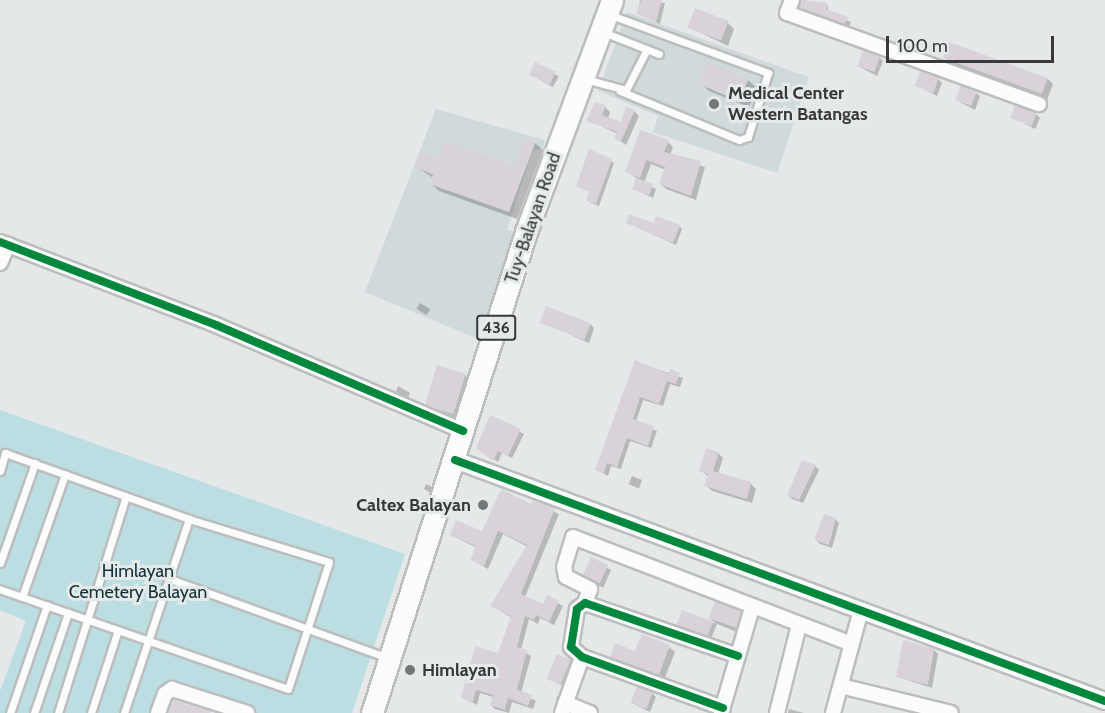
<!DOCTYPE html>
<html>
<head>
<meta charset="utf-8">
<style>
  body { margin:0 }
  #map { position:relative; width:1105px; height:713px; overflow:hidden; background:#e5e8e8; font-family:Cabin,sans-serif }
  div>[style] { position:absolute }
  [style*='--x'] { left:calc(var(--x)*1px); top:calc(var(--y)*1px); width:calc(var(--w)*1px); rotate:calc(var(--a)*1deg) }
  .built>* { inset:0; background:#d1dadb }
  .green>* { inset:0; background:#bcdee2 }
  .shadow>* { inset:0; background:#0003; transform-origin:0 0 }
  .building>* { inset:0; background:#d9d2d8; transform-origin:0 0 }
  .roads { filter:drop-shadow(2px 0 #bcbebe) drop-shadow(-2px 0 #bcbebe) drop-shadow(0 2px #bcbebe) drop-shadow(0 -2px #bcbebe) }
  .service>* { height:7px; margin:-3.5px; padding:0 3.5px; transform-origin:3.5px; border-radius:3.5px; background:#fbfcfc }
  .minor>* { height:14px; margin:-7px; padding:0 7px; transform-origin:7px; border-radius:7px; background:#fbfcfc }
  .tertiary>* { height:16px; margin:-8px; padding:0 8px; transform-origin:8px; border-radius:8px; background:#fbfcfc }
  .primary>* { height:21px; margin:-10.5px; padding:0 10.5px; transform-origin:10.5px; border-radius:10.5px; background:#fbfcfc }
  .cycleway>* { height:8px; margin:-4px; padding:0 4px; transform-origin:4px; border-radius:4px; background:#00873e }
  .dots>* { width:16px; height:16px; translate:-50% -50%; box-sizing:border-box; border:3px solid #e4e9e9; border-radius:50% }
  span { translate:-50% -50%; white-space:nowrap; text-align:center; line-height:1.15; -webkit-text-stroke:6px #e4e9e9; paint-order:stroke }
  .shield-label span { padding:2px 4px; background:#e4e9e9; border:2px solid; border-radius:4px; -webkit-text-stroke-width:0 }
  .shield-label { font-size:16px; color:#37393a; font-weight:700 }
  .poi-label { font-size:18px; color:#37393a; font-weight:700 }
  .left { translate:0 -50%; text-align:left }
  .right { translate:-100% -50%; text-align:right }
  .street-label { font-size:18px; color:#37393a }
  .park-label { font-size:18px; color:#133136 }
  .scale { position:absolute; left:886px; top:36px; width:168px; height:27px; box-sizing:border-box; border:3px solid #37393a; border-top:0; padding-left:8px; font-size:18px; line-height:21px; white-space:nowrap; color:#37393a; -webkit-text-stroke:4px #e4e9e9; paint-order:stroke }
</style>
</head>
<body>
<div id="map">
  <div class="built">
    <i style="clip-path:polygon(627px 12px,809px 77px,777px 173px,653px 132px,658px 116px,598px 91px)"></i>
    <i style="clip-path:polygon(436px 109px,545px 140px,543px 148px,532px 152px,507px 230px,517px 233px,478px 339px,365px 292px)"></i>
  </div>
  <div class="green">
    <i style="clip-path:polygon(0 410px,405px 554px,352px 713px,232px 713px,169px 694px,163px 713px,0 713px,0 691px,26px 621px,0 610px)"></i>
  </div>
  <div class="shadow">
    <i style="clip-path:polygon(640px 0,665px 3px,660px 24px,638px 13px)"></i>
    <i style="clip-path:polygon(803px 0,827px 4px,829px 12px,851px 22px,849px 27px,804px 11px,800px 7px)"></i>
    <i style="clip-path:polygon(728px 23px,734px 29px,728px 46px,689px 27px)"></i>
    <i style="clip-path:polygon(895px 39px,903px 42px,904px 45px,896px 43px)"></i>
    <i style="clip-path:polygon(949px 44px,1048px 79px,1053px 84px,1047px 100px,950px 63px,944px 57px)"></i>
    <i style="clip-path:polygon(879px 57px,883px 61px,877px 76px,858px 66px)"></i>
    <i style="left:536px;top:64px;width:26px;height:12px;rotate:29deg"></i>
    <i style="clip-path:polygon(938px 79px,942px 83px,937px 96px,916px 85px)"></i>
    <i style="clip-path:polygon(748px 80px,757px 88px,749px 107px,709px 91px,701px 83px)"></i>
    <i style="clip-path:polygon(976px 93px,980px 96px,975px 110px,956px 100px)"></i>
    <i style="clip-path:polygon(605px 107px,610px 112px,608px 119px,621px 124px,634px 111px,639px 116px,626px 145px,616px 138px,618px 134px,588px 120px)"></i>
    <i style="clip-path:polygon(1036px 114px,1040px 118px,1035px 129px,1012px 117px)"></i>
    <i style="clip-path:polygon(668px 142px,673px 147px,670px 155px,705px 167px,696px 200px,666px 189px,661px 184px,666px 170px,651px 164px,644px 183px,656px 189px,653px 198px,634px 189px,638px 179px,627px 172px)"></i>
    <i style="clip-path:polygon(535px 143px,543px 150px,517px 219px,439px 191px,431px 184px,433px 178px,416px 166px,439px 162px,516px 168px)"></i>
    <i style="clip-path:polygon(611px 161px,614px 163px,599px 206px,591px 203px,591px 193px,578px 186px)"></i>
    <i style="clip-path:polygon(628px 223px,679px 226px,682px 229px,676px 245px)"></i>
    <i style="left:420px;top:303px;width:12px;height:7px;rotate:31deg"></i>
    <i style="clip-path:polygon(542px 322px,590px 324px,594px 328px,589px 343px)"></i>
    <i style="clip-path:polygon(636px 362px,683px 378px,680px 387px,670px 384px,663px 406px,643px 400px,636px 422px,657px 431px,651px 448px,630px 441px,621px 469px,611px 466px,608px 476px,597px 470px)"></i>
    <i style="clip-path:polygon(465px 375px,471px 381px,460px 420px,427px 404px)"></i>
    <i style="clip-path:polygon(398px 386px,410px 393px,408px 399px,396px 391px)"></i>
    <i style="clip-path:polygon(490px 417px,524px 434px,512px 458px,502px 453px,498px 462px,480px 449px)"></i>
    <i style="clip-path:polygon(718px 453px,723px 458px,718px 474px,751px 484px,756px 489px,752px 503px,712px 491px,706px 485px,709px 477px,700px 470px)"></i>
    <i style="clip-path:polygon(815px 466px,819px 470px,803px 503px,792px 499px,788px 495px)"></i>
    <i style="left:632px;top:476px;width:11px;height:9px;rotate:22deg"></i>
    <i style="clip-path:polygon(426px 484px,432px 487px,431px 493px,424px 489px)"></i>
    <i style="clip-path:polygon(534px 502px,559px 514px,525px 597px,544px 606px,548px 597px,563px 606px,554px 625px,540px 618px,538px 624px,529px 619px,521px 650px,531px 656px,521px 693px,536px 701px,533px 709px,512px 702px,509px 713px,495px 709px,491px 705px,493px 697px,480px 693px,477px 705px,462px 697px,499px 655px,512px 618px,492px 606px,528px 547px,503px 534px,488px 569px,472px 560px,477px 548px,451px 535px,483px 533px)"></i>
    <i style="clip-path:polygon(835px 519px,839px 523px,832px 548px,820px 544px,816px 540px)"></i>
    <i style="clip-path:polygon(592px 559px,611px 570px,603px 588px,588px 579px)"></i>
    <i style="clip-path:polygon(682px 612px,716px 624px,710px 618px,741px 613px,747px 619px,742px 634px,717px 624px,711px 639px,681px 628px,678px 625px)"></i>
    <i style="clip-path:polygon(669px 647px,675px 652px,664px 680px,611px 657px)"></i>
    <i style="clip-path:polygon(934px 650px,938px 654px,932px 688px,898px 677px)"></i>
    <i style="clip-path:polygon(571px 661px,574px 665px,567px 687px,554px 682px,550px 678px)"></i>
    <i style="clip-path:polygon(652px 693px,656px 697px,650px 712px,632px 703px)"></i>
    <i style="clip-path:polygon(789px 709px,804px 713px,788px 713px)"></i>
  </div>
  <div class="building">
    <i style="clip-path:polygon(641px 0,662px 0,656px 22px,636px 14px)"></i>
    <i style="clip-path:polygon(801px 0,828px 3px,826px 9px,848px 17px,845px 24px,799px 8px)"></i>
    <i style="left:695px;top:8px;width:36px;height:21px;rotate:21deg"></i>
    <i style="left:949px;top:42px;width:105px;height:17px;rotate:20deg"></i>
    <i style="left:863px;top:50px;width:18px;height:17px;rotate:19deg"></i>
    <i style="left:535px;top:62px;width:23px;height:14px;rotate:25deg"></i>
    <i style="left:708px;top:62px;width:44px;height:24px;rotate:23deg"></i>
    <i style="left:920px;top:71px;width:20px;height:16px;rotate:20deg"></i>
    <i style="left:961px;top:85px;width:17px;height:16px;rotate:21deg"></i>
    <i style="clip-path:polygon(595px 102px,606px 105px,602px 115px,621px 122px,626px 107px,635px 110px,621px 141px,614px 139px,617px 132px,586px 121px)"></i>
    <i style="left:1015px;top:105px;width:23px;height:14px;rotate:20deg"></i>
    <i style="clip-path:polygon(640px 130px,669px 140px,664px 152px,701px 161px,691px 196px,659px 184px,665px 167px,646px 160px,640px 178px,625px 172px)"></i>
    <i style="clip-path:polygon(525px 137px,536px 141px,509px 212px,429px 184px,433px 175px,414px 166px,421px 152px,438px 160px,444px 141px,515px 166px)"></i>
    <i style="clip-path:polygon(589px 149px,612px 159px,596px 204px,586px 201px,589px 192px,576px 186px)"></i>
    <i style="left:636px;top:178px;width:18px;height:12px;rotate:19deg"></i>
    <i style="clip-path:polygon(629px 214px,654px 223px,656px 216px,680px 225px,673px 243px,626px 223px)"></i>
    <i style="left:546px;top:306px;width:48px;height:18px;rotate:21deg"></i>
    <i style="clip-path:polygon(635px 360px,668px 374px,670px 369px,680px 373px,676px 384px,667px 381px,659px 404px,640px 397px,633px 419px,654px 426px,648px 446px,627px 438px,617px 467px,607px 463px,604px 473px,595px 470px)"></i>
    <i style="left:437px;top:365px;width:30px;height:42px;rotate:17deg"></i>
    <i style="clip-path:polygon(490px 415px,521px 429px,508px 456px,498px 451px,493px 461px,476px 448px)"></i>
    <i style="clip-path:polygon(706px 448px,719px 452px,713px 471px,751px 482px,747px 499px,704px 486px,708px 474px,699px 471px)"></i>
    <i style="clip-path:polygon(802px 460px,816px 465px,799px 500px,787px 495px)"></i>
    <i style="clip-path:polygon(501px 489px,531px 504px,533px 500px,555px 508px,521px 594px,543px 604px,547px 595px,559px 601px,549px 622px,536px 615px,534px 620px,525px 616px,517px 647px,527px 650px,517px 690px,532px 695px,528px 706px,508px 698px,505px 710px,490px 705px,493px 695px,476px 690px,473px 702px,461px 698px,475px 646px,498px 653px,511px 616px,490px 606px,527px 545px,498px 531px,484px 566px,470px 560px,476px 546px,450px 535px,456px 520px,482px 531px)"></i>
    <i style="clip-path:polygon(824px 514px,836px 518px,829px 545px,814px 540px)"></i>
    <i style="left:591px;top:557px;width:19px;height:20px;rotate:25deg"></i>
    <i style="left:715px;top:601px;width:29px;height:18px;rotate:20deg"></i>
    <i style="left:682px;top:610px;width:33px;height:16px;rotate:20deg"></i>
    <i style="clip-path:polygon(642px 634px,670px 645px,659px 675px,610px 657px,615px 643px,635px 651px)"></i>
    <i style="clip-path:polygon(903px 640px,934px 649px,928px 685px,896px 677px)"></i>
    <i style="left:557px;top:654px;width:15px;height:27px;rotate:23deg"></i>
    <i style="left:637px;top:686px;width:17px;height:18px;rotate:21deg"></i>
    <i style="clip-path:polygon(173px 700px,210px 711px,210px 713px,168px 713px)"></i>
  </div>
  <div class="roads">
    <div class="service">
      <i style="--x:608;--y:14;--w:171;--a:20.2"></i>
      <i style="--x:768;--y:73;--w:67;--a:107.4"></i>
      <i style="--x:748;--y:137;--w:9;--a:162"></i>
      <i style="--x:739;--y:140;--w:129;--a:-157.6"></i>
      <i style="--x:603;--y:32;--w:60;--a:21.4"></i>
      <i style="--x:585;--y:79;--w:42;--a:15"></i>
      <i style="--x:626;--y:90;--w:46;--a:-62.9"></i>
      <i style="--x:0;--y:471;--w:19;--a:-74"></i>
      <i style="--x:5;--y:453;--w:195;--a:19.7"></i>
      <i style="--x:189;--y:519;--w:146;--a:17.1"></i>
      <i style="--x:329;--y:562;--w:133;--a:107.9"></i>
      <i style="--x:288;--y:689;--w:305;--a:-160.9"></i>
      <i style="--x:0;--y:563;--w:106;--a:-70.7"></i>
      <i style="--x:170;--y:579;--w:232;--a:19.9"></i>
      <i style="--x:22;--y:597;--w:130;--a:-70.7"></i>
      <i style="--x:10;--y:713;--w:114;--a:-71.1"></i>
      <i style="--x:34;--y:713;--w:106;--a:-71.2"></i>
      <i style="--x:58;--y:713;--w:227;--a:-72.6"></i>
      <i style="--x:91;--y:713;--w:87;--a:-72"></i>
      <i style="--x:124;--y:713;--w:205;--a:-71.5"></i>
    </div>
    <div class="minor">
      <i style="--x:792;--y:0;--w:14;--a:111"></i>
      <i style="--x:787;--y:13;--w:268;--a:19.9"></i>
      <i style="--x:0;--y:242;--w:231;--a:21"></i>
      <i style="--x:216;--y:325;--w:269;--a:23.2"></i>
      <i style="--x:0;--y:263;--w:20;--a:-66"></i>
      <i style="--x:585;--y:603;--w:15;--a:-70"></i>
      <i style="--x:590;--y:589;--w:27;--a:-153"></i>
      <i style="--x:566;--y:577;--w:10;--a:-101"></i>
      <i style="--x:564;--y:567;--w:31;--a:-73"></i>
      <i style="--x:573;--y:537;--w:296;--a:21"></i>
      <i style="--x:841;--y:686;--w:113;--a:13.8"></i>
      <i style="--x:565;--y:703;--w:27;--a:22"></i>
      <i style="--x:723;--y:708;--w:150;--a:-160.1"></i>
      <i style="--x:582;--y:657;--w:15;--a:-138"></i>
      <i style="--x:571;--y:647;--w:38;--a:-81"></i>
      <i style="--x:577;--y:609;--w:10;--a:-37"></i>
      <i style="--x:585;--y:603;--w:162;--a:19.1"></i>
      <i style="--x:158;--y:713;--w:20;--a:-70"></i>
      <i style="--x:165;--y:694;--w:9;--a:-36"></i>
      <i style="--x:172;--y:689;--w:79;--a:17.7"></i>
      <i style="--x:562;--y:713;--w:59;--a:-70.3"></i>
      <i style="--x:721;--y:713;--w:109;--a:-73.6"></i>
      <i style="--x:777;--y:713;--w:91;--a:-76"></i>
      <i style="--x:833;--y:713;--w:107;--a:-74.8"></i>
    </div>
    <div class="tertiary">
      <i style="--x:455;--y:460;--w:693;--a:20.34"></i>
    </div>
    <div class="primary">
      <i style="--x:372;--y:713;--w:508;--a:-72.24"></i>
      <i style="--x:527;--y:229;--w:244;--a:-69.6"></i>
    </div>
  </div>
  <div class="cycleway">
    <i style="--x:0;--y:242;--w:231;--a:21"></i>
    <i style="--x:216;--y:325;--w:269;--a:23.2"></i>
    <i style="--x:455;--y:460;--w:693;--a:20.34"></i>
    <i style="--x:723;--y:708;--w:150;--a:-160.1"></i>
    <i style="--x:582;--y:657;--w:15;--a:-138"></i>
    <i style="--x:571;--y:647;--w:38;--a:-81"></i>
    <i style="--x:577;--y:609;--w:10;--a:-37"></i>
    <i style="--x:585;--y:603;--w:162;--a:19.1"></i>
  </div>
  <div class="dots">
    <i style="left:714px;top:104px;background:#747677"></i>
    <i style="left:483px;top:505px;background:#747677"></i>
    <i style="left:410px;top:670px;background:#747677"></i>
  </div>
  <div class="shield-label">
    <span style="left:496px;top:328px">436</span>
  </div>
  <div class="poi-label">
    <span class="left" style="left:728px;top:104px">Medical Center<br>Western Batangas</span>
    <span class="right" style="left:471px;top:505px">Caltex Balayan</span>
    <span class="left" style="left:422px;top:670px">Himlayan</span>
  </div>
  <div class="street-label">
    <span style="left:533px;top:218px;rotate:-71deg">Tuy-Balayan Road</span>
  </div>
  <div class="park-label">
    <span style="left:138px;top:582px">Himlayan<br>Cemetery Balayan</span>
  </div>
  <div class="scale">100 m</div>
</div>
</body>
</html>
